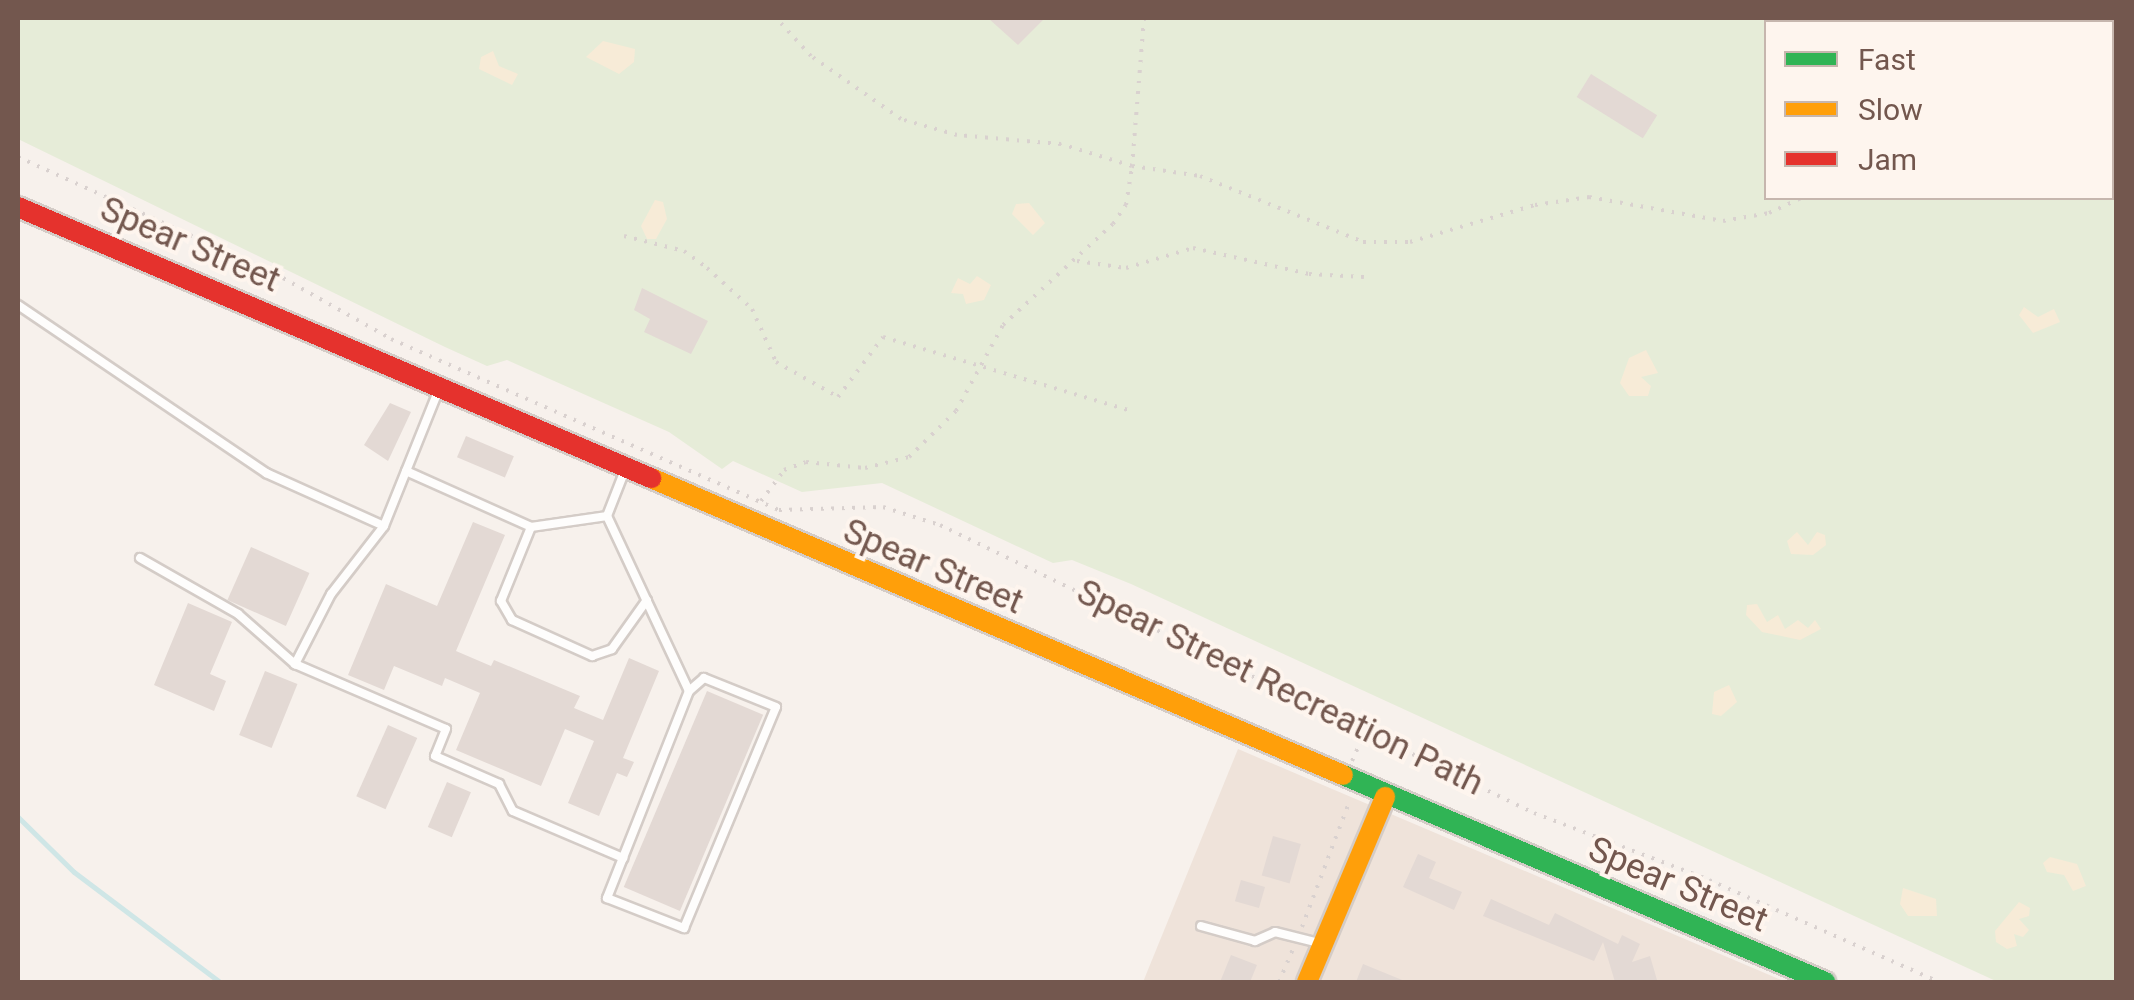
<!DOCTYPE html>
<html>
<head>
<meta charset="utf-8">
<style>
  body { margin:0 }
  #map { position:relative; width:2134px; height:1000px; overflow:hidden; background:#f7f1ec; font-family:Roboto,sans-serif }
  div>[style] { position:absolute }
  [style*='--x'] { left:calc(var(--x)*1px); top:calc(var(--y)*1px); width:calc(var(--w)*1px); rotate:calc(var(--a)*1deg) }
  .residential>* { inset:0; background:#efe3da }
  .green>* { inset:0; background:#e6ecd8 }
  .sand>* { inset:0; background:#f7ebd7 }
  .stream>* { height:5px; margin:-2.5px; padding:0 2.5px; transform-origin:2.5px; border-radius:2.5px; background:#cfe6e6 }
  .building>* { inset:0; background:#e3d9d4; transform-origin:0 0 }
  .path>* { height:4px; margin-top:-2px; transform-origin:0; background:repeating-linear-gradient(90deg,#d9d1cf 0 2.5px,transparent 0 10.5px) }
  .roads { filter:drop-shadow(2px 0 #d4ccc7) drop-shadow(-2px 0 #d4ccc7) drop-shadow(0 2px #d4ccc7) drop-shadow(0 -2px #d4ccc7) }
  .lane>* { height:8px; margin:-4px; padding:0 4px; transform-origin:4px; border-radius:4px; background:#fefdfc }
  .fast>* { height:20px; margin:-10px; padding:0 10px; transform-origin:10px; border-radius:10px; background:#30b455 }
  .slow>* { height:20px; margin:-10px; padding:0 10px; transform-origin:10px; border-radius:10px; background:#ff9f0a }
  .jam>* { height:20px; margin:-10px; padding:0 10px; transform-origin:10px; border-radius:10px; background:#e5322d }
  span { translate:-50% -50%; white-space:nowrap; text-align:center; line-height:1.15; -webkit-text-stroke:8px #fef5ee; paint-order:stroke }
  .street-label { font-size:35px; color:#73574e }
  .frame { position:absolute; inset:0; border:20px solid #73574e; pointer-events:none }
  .legend { position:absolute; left:1764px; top:20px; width:350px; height:180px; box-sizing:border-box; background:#fef5ee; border:2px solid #c6b6ae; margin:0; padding:12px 18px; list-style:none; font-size:30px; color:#73574e }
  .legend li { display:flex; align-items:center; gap:20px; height:50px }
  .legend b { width:50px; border:2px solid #c6b6ae }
</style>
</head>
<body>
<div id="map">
  <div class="residential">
    <i style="clip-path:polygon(1238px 749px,1786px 982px,1143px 982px)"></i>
  </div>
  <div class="green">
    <i style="clip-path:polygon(evenodd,18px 18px,2116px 18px,2116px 982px,1998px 982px,1131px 584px,1072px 560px,1053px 563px,882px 483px,802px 492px,733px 461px,722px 469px,669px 432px,507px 360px,487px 366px,445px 347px,18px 139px,18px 18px,1766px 22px,2112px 22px,2112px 198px,1766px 198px,1766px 22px)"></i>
  </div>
  <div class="sand">
    <i style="clip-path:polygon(603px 41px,635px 49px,634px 62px,619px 74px,586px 57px)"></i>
    <i style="clip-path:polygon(493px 51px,499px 66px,518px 74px,512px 85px,479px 69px,481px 57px)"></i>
    <i style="clip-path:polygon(663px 202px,667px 219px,656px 239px,647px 239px,641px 226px,655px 200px)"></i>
    <i style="clip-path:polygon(1029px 203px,1045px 223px,1033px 235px,1012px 214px,1016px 204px)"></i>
    <i style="clip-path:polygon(977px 276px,991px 285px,984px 300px,966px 304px,963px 294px,951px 293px,958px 278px,970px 284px)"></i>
    <i style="clip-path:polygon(2024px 307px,2038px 317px,2054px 309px,2060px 322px,2033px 333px,2019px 315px)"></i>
    <i style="clip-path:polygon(1646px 350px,1658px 373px,1641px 377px,1651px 386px,1648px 396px,1629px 396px,1620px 383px,1629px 358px)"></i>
    <i style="clip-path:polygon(1797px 532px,1808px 545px,1817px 532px,1825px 535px,1826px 545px,1813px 555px,1791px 554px,1787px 541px)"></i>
    <i style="clip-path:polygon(1757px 604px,1767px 622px,1778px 615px,1785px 629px,1798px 620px,1808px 628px,1815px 620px,1821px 629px,1800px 640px,1762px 632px,1746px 615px,1747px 605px)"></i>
    <i style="clip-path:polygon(1729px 685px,1737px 702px,1721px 716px,1712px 714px,1714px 692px)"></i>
    <i style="clip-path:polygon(2050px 857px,2077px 864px,2086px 886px,2073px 891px,2064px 875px,2047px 872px,2043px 863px)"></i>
    <i style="clip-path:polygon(1903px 888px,1936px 899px,1937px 916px,1908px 916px,1900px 904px)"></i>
    <i style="clip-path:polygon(2019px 902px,2030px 908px,2029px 916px,2019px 919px,2029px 930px,2023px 937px,2014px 934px,2017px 946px,2007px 949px,1996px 942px,1995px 931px)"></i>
  </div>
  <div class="stream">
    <i style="--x:18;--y:817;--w:78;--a:44.5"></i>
    <i style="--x:74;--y:872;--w:183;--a:37"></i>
  </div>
  <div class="building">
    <i style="clip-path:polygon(988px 18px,1045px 18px,1018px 45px)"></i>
    <i style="left:1591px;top:74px;width:78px;height:27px;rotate:32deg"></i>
    <i style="clip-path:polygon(642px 288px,708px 321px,691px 354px,644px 332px,650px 319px,634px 310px)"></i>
    <i style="clip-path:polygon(390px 403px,411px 412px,388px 461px,364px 445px)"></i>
    <i style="left:466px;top:436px;width:52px;height:23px;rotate:23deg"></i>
    <i style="clip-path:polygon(473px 522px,505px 535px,456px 651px,491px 666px,494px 660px,580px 696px,574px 708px,603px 720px,629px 658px,659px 671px,623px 758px,634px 762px,627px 777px,617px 773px,599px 816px,568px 803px,594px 741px,565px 729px,541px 786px,456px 750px,480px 693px,445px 678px,442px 686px,394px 666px,384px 690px,348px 675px,386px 584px,437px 606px)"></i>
    <i style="left:251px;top:547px;width:64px;height:58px;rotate:24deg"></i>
    <i style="clip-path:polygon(188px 603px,232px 622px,210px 674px,226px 681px,214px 711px,154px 685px)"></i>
    <i style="left:265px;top:671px;width:35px;height:69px;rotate:22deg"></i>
    <i style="left:707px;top:691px;width:61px;height:213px;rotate:23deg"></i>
    <i style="left:388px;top:725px;width:32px;height:78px;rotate:24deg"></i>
    <i style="left:447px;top:782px;width:26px;height:49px;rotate:23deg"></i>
    <i style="left:1273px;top:836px;width:29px;height:41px;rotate:16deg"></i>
    <i style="clip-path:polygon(1418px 854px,1436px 862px,1429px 878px,1462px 892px,1454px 910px,1403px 887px)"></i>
    <i style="left:1241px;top:880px;width:25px;height:22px;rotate:16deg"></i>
    <i style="clip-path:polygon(1491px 899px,1549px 925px,1555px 913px,1618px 944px,1622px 935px,1640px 944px,1632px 962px,1650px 956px,1657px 980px,1615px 982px,1603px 942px,1594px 961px,1483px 916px)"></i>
    <i style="clip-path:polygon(1231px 955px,1257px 965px,1250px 982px,1220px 982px)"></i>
    <i style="clip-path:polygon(1363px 964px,1407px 982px,1356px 982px)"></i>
  </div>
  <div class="path">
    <i style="--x:1144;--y:18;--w:148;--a:94.6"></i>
    <i style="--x:1132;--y:166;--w:69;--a:8.4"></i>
    <i style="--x:1200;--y:176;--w:176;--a:22"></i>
    <i style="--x:1363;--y:242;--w:47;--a:0"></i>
    <i style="--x:1410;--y:242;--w:130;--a:-16.5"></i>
    <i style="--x:1535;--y:205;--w:55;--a:-8.4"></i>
    <i style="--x:1589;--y:197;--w:136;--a:10.2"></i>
    <i style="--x:1723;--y:221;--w:47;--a:-9.9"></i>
    <i style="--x:1769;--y:213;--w:35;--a:-25"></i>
    <i style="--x:1893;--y:22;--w:5;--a:-53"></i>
    <i style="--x:18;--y:157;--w:281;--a:24.4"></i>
    <i style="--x:274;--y:273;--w:134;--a:29.4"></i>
    <i style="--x:391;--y:339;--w:424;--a:23.8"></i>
    <i style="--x:779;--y:510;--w:104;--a:-1.7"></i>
    <i style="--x:883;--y:507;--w:60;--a:17.5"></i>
    <i style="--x:940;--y:525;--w:660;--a:25.87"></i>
    <i style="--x:1534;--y:813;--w:187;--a:20.9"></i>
    <i style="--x:1709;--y:880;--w:252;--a:23.9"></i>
    <i style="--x:624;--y:236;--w:62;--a:14"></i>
    <i style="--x:684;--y:251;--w:29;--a:36"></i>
    <i style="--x:707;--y:268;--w:61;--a:42.3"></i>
    <i style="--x:752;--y:309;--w:58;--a:65.6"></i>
    <i style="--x:776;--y:362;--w:71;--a:29.4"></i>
    <i style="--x:838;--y:397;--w:75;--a:-53.1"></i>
    <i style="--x:883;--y:337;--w:260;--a:16.6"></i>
    <i style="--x:1077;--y:261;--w:49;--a:8.1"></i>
    <i style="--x:1126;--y:268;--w:70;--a:-16.6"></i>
    <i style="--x:1193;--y:248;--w:119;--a:12.6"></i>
    <i style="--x:1309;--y:274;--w:55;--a:3.1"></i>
    <i style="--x:761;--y:501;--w:39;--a:-53"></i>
    <i style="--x:784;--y:470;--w:23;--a:-20"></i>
    <i style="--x:806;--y:462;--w:59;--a:5.8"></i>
    <i style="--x:865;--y:468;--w:45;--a:-14"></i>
    <i style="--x:909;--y:457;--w:66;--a:-44.4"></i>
    <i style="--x:956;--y:411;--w:98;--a:-61.3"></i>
    <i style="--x:1003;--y:325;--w:149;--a:-42.6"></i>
    <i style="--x:1113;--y:224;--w:23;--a:-56"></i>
    <i style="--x:1126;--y:205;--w:39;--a:-81"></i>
    <i style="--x:1132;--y:166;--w:74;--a:-162.8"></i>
    <i style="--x:1061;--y:144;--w:104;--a:-175.1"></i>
    <i style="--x:957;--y:135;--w:58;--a:-164.1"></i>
    <i style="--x:901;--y:119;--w:110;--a:-145"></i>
    <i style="--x:811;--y:56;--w:52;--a:-132.6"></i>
    <i style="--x:1352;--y:761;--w:35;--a:-66"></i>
    <i style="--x:1302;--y:927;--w:136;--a:-69.3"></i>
    <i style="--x:1279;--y:982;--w:36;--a:-67"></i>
  </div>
  <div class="roads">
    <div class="lane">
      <i style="--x:18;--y:305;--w:300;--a:34.1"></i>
      <i style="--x:266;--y:473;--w:129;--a:24.2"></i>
      <i style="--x:439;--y:389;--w:148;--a:111.9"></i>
      <i style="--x:384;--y:526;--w:86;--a:127.9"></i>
      <i style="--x:331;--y:594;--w:79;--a:117.2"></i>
      <i style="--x:295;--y:664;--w:164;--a:23.3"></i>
      <i style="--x:446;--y:729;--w:29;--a:112"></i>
      <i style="--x:435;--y:756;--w:70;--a:23.6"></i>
      <i style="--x:499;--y:784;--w:30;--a:63"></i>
      <i style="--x:513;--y:811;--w:120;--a:23.1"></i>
      <i style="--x:625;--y:470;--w:49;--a:111.4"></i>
      <i style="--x:607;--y:516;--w:193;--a:64.9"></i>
      <i style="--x:689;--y:691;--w:223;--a:111.6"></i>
      <i style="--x:607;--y:898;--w:83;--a:21.3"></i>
      <i style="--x:684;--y:928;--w:239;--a:-67.4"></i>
      <i style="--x:776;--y:707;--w:78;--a:-158.1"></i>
      <i style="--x:704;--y:678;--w:20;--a:139"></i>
      <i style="--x:406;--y:471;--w:137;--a:24.1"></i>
      <i style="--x:531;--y:527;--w:77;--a:-8.2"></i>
      <i style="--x:531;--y:527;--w:80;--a:112.1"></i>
      <i style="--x:501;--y:601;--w:22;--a:60"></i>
      <i style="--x:512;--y:620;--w:88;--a:24.2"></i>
      <i style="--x:592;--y:656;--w:21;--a:-19"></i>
      <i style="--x:612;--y:649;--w:60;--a:-54.5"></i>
      <i style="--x:140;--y:558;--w:113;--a:29.7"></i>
      <i style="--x:238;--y:614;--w:76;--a:41.3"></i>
      <i style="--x:1201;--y:926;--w:56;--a:15.5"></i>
      <i style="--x:1255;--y:941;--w:22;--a:-24"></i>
      <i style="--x:1275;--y:932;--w:49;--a:14"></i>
    </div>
    <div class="fast">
      <i style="--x:1343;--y:775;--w:525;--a:23.24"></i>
    </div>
    <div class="slow">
      <i style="--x:651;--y:478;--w:753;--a:23.23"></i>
      <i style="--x:1307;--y:982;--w:201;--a:-67.1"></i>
    </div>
    <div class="jam">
      <i style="--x:18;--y:207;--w:689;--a:23.18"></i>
    </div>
  </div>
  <div class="street-label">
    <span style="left:190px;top:245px;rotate:23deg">Spear Street</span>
    <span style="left:933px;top:567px;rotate:23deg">Spear Street</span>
    <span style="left:1280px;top:688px;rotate:26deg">Spear Street Recreation Path</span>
    <span style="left:1678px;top:885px;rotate:23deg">Spear Street</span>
  </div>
  <div class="frame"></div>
  <ul class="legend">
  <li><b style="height:12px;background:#30b455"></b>Fast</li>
  <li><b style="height:12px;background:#ff9f0a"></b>Slow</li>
  <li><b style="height:12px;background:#e5322d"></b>Jam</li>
  </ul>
</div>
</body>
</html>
